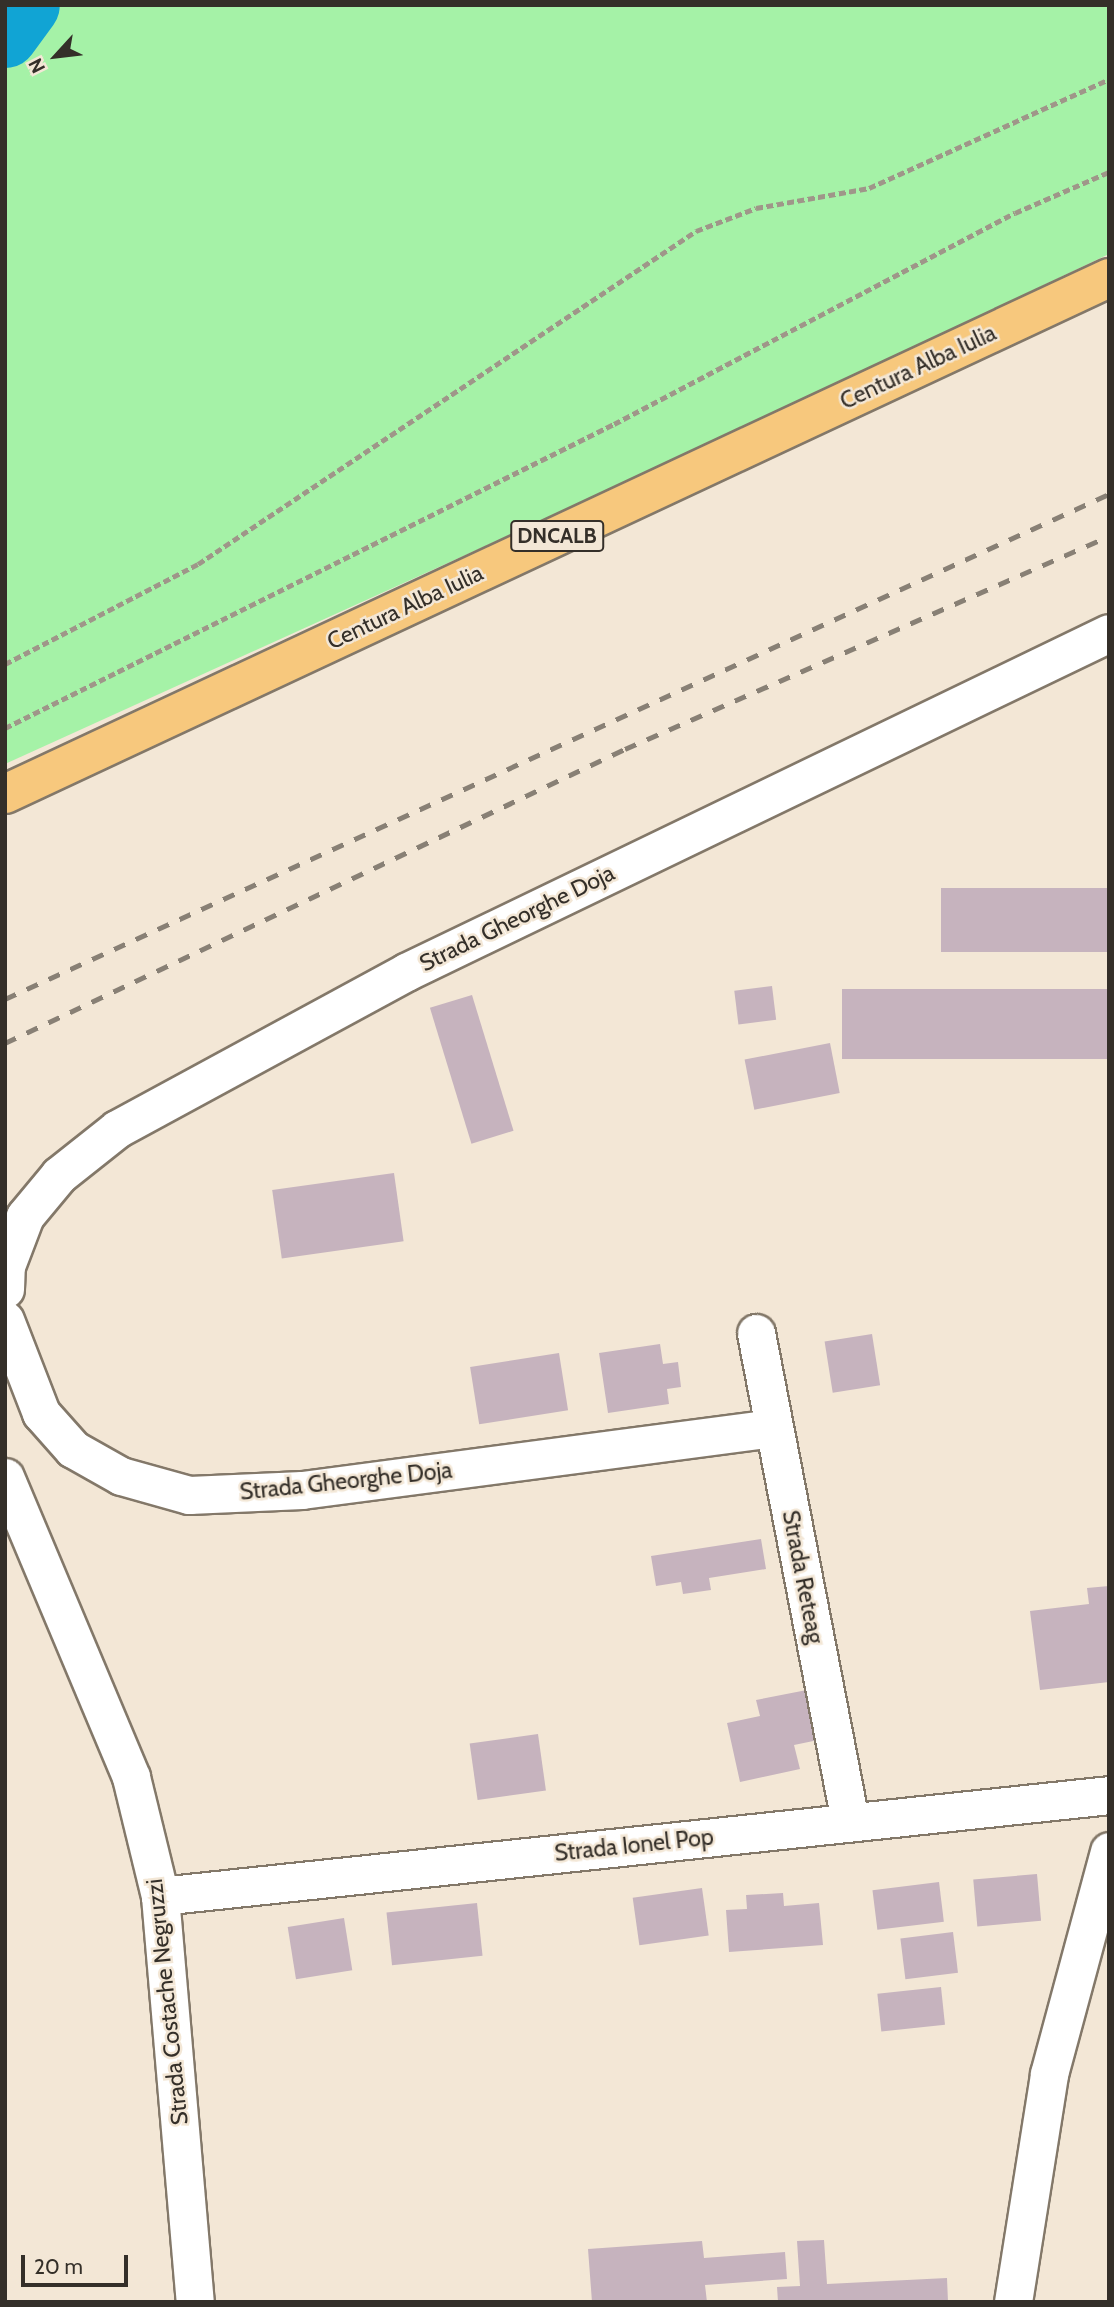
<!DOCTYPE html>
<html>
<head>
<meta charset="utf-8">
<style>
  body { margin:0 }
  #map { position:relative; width:1114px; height:2307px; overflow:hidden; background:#f3e7d6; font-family:Cabin,sans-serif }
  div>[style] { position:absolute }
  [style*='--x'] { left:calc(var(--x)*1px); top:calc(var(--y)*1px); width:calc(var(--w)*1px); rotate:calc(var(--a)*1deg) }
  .green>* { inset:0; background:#a5f2a7 }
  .river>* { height:65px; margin:-32.5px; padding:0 32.5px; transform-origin:32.5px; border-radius:32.5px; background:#11a4d4 }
  .building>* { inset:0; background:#c6b3be; transform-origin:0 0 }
  .path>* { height:4.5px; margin-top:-2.25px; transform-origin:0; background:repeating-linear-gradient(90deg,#9f9689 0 7px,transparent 0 10.5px) }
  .roads { filter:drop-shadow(2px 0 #837869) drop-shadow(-2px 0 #837869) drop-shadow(0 2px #837869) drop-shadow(0 -2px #837869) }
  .minor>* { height:37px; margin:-18.5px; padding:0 18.5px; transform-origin:18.5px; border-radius:18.5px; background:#fff }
  .major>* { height:38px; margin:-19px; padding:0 19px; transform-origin:19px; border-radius:19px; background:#f7c87d }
  .rail>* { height:5px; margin-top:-2.5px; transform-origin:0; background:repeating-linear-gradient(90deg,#888075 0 12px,transparent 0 24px) }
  span { translate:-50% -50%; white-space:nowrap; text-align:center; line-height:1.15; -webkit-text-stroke:5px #f3e7d6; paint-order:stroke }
  .shield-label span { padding:2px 5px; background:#f3e7d6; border:2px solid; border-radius:5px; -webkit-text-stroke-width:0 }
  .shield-label { font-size:21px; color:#342f29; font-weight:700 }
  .street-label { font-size:23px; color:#342f29 }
  .frame { position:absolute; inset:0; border:7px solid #342f29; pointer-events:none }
  .north { position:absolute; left:21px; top:21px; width:70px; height:70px; -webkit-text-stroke:5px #f3e7d6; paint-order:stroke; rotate:243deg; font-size:19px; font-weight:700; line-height:28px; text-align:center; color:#342f29 }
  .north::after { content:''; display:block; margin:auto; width:24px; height:32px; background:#342f29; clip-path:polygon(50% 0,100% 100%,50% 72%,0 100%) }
  .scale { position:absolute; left:21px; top:2255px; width:107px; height:32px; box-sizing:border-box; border:4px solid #342f29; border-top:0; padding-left:9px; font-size:21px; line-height:24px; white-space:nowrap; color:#342f29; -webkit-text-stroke:5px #f3e7d6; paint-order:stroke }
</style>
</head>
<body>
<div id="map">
  <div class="green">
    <i style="clip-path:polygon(5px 5px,1109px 5px,1109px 254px,712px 443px,5px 764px)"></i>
  </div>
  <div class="river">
    <i style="--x:5;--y:35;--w:37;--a:-54"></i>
  </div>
  <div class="building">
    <i style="left:1109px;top:888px;width:64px;height:168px;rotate:90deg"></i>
    <i style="left:772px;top:986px;width:34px;height:38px;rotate:83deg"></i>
    <i style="left:1109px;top:989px;width:70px;height:267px;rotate:90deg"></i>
    <i style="left:472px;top:995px;width:142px;height:44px;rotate:73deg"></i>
    <i style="left:830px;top:1043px;width:51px;height:87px;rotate:79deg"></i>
    <i style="left:394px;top:1173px;width:69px;height:123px;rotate:82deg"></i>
    <i style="left:872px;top:1334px;width:52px;height:48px;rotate:81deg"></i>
    <i style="clip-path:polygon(660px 1344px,663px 1364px,678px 1362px,681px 1387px,667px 1389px,669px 1404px,608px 1413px,599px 1353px)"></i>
    <i style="left:559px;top:1353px;width:58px;height:90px;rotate:81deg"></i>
    <i style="clip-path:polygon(761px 1539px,766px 1569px,709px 1578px,711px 1590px,683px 1594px,681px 1582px,656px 1586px,651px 1556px)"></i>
    <i style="clip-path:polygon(1109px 1586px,1109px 1682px,1040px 1690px,1030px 1611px,1089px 1604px,1087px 1588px)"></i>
    <i style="clip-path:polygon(812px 1689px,823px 1739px,794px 1745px,800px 1769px,740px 1782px,727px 1723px,760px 1716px,756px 1700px)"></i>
    <i style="left:538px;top:1734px;width:57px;height:69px;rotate:82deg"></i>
    <i style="left:1037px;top:1874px;width:47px;height:64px;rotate:85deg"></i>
    <i style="left:939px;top:1882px;width:40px;height:67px;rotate:83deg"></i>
    <i style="left:702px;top:1888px;width:48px;height:70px;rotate:82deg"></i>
    <i style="clip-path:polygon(783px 1893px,784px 1906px,819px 1903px,823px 1945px,729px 1952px,726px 1910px,747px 1909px,746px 1895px)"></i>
    <i style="left:477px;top:1903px;width:53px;height:91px;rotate:84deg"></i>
    <i style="left:344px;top:1918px;width:53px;height:57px;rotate:81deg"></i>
    <i style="left:953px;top:1932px;width:41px;height:53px;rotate:83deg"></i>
    <i style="left:941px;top:1987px;width:38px;height:64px;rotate:84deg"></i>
    <i style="clip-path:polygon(824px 2240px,827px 2284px,947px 2278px,948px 2302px,778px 2302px,777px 2287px,800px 2286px,797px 2241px)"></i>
    <i style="clip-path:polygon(702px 2241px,704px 2258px,785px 2252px,787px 2279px,705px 2285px,707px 2302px,592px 2302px,588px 2249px)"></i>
  </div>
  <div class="path">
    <i style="--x:5;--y:664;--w:217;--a:-27.4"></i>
    <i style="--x:198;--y:564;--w:599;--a:-33.77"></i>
    <i style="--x:696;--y:231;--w:64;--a:-21"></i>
    <i style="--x:756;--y:208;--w:115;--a:-10"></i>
    <i style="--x:869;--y:188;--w:264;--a:-24.4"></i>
    <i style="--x:5;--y:728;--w:681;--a:-26.53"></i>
    <i style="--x:614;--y:424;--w:453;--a:-27.8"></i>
    <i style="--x:1015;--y:213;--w:103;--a:-23.6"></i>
  </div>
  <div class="roads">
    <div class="minor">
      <i style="--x:5;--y:1289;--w:23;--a:-88"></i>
      <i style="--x:6;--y:1266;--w:53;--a:-69.2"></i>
      <i style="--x:25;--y:1216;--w:53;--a:-50.3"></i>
      <i style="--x:59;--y:1175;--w:74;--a:-38.4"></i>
      <i style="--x:117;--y:1129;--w:329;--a:-28.5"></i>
      <i style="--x:406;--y:972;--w:780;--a:-25.74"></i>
      <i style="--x:5;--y:1320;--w:100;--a:68.8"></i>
      <i style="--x:41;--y:1413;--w:48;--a:48.4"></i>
      <i style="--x:73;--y:1449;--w:55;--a:29.4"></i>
      <i style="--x:121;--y:1476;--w:71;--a:15.6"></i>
      <i style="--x:189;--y:1495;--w:113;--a:-2.5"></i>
      <i style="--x:302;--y:1490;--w:476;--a:-7.5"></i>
      <i style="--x:756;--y:1333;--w:497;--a:79.1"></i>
      <i style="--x:5;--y:1477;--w:325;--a:67.2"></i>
      <i style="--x:131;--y:1777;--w:122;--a:76.3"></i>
      <i style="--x:160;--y:1896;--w:408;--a:85.1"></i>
      <i style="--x:160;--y:1896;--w:954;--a:-6.07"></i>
      <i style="--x:1013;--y:2302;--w:231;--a:-81"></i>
      <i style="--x:1049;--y:2074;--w:231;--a:-74.9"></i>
    </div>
    <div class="major">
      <i style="--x:5;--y:794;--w:1219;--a:-25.05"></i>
    </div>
  </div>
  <div class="rail">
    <i style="--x:5;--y:999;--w:1214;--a:-24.58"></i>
    <i style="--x:5;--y:1043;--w:686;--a:-25.37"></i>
    <i style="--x:625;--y:749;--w:529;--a:-23.75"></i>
  </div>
  <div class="shield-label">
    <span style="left:557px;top:536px">DNCALB</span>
  </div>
  <div class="street-label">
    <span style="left:918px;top:367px;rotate:-25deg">Centura Alba Iulia</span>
    <span style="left:405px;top:607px;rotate:-25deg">Centura Alba Iulia</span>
    <span style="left:517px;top:918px;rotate:-26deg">Strada Gheorghe Doja</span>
    <span style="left:346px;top:1481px;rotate:-6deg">Strada Gheorghe Doja</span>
    <span style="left:803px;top:1577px;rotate:79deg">Strada Reteag</span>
    <span style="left:634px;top:1845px;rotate:-6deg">Strada Ionel Pop</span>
    <span style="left:167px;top:2002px;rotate:-96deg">Strada Costache Negruzzi</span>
  </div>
  <div class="frame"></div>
  <div class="north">N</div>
  <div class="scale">20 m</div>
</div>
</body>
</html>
